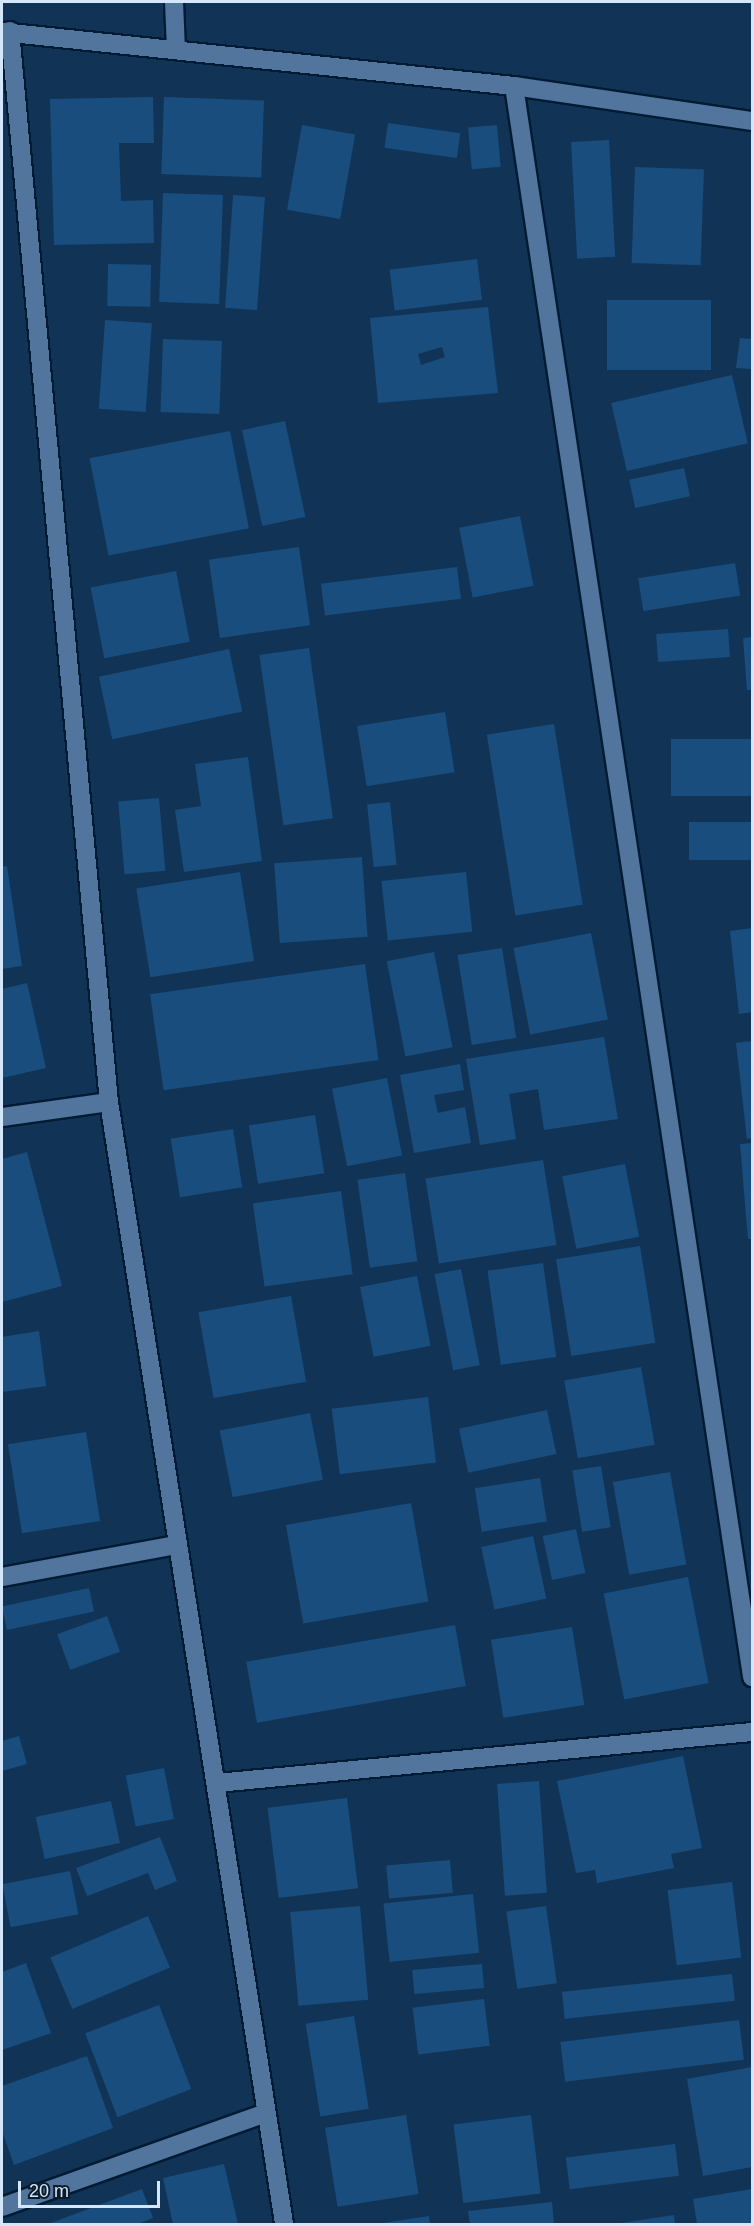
<!DOCTYPE html>
<html>
<head>
<meta charset="utf-8">
<style>
  body { margin:0 }
  #map { position:relative; width:754px; height:2226px; overflow:hidden; background:#113456; font-family:Arial,sans-serif }
  div>[style] { position:absolute }
  [style*='--x'] { left:calc(var(--x)*1px); top:calc(var(--y)*1px); width:calc(var(--w)*1px); rotate:calc(var(--a)*1deg) }
  .building>* { inset:0; background:#194d7e; transform-origin:0 0 }
  .roads { filter:drop-shadow(2px 0 #021b34) drop-shadow(-2px 0 #021b34) drop-shadow(0 2px #021b34) drop-shadow(0 -2px #021b34) }
  .street>* { height:18px; margin:-9px; padding:0 9px; transform-origin:9px; border-radius:9px; background:#51759c }
  span { translate:-50% -50%; white-space:nowrap; text-align:center; line-height:1.15; -webkit-text-stroke:5px #0c1b2a; paint-order:stroke }
  .frame { position:absolute; inset:0; border:3px solid #d3e6fc; pointer-events:none }
  .scale { position:absolute; left:18px; top:2181px; width:142px; height:27px; box-sizing:border-box; border:3px solid #d3e6fc; border-top:0; padding-left:8px; font-size:18px; line-height:21px; white-space:nowrap; color:#d3e6fc; -webkit-text-stroke:4px #0c1b2a; paint-order:stroke }
</style>
</head>
<body>
<div id="map">
  <div class="building">
    <i style="clip-path:polygon(153px 97px,154px 143px,119px 143px,121px 201px,153px 200px,154px 243px,54px 245px,50px 99px)"></i>
    <i style="left:164px;top:97px;width:100px;height:77px;rotate:2deg"></i>
    <i style="left:388px;top:123px;width:73px;height:25px;rotate:8deg"></i>
    <i style="left:302px;top:125px;width:54px;height:86px;rotate:10deg"></i>
    <i style="left:497px;top:125px;width:42px;height:29px;rotate:85deg"></i>
    <i style="left:609px;top:140px;width:117px;height:38px;rotate:87deg"></i>
    <i style="left:635px;top:167px;width:69px;height:96px;rotate:2deg"></i>
    <i style="left:163px;top:193px;width:60px;height:109px;rotate:2deg"></i>
    <i style="left:233px;top:195px;width:32px;height:113px;rotate:4deg"></i>
    <i style="left:477px;top:259px;width:41px;height:88px;rotate:83deg"></i>
    <i style="left:108px;top:264px;width:43px;height:42px;rotate:1deg"></i>
    <i style="left:607px;top:300px;width:104px;height:70px"></i>
    <i style="clip-path:polygon(evenodd,488px 307px,498px 393px,378px 403px,370px 318px,488px 307px,442px 347px,445px 357px,421px 365px,418px 354px,442px 347px)"></i>
    <i style="left:105px;top:320px;width:47px;height:89px;rotate:4deg"></i>
    <i style="clip-path:polygon(740px 338px,752px 339px,752px 369px,736px 368px)"></i>
    <i style="left:163px;top:339px;width:59px;height:73px;rotate:2deg"></i>
    <i style="left:732px;top:375px;width:70px;height:124px;rotate:77deg"></i>
    <i style="left:285px;top:421px;width:98px;height:44px;rotate:78deg"></i>
    <i style="left:230px;top:431px;width:99px;height:143px;rotate:79deg"></i>
    <i style="left:684px;top:468px;width:29px;height:56px;rotate:78deg"></i>
    <i style="left:520px;top:516px;width:71px;height:62px;rotate:79deg"></i>
    <i style="left:299px;top:547px;width:79px;height:91px;rotate:82deg"></i>
    <i style="left:735px;top:563px;width:33px;height:98px;rotate:81deg"></i>
    <i style="left:457px;top:567px;width:32px;height:137px;rotate:83deg"></i>
    <i style="left:176px;top:571px;width:72px;height:87px;rotate:79deg"></i>
    <i style="left:728px;top:629px;width:28px;height:72px;rotate:86deg"></i>
    <i style="clip-path:polygon(752px 637px,752px 690px,747px 690px,743px 638px)"></i>
    <i style="left:309px;top:648px;width:172px;height:50px;rotate:82deg"></i>
    <i style="left:229px;top:649px;width:64px;height:133px;rotate:78deg"></i>
    <i style="left:445px;top:712px;width:61px;height:89px;rotate:81deg"></i>
    <i style="left:554px;top:724px;width:183px;height:68px;rotate:81deg"></i>
    <i style="left:752px;top:739px;width:57px;height:81px;rotate:90deg"></i>
    <i style="clip-path:polygon(248px 757px,262px 861px,184px 872px,175px 810px,201px 806px,195px 764px)"></i>
    <i style="left:159px;top:798px;width:73px;height:41px;rotate:85deg"></i>
    <i style="left:390px;top:802px;width:63px;height:23px;rotate:84deg"></i>
    <i style="left:752px;top:822px;width:38px;height:63px;rotate:90deg"></i>
    <i style="left:362px;top:857px;width:80px;height:88px;rotate:86deg"></i>
    <i style="clip-path:polygon(7px 866px,22px 966px,2px 969px,2px 867px)"></i>
    <i style="left:240px;top:872px;width:90px;height:105px;rotate:81deg"></i>
    <i style="left:466px;top:872px;width:60px;height:85px;rotate:84deg"></i>
    <i style="clip-path:polygon(752px 928px,752px 1012px,739px 1014px,730px 931px)"></i>
    <i style="left:591px;top:933px;width:88px;height:79px;rotate:79deg"></i>
    <i style="left:502px;top:948px;width:91px;height:45px;rotate:81deg"></i>
    <i style="left:434px;top:952px;width:97px;height:48px;rotate:79deg"></i>
    <i style="left:365px;top:964px;width:97px;height:217px;rotate:82deg"></i>
    <i style="clip-path:polygon(27px 983px,46px 1068px,2px 1078px,2px 989px)"></i>
    <i style="clip-path:polygon(604px 1037px,618px 1119px,544px 1130px,538px 1089px,509px 1094px,516px 1139px,480px 1145px,466px 1059px)"></i>
    <i style="clip-path:polygon(752px 1041px,752px 1138px,747px 1139px,736px 1043px)"></i>
    <i style="clip-path:polygon(460px 1064px,464px 1090px,434px 1095px,438px 1113px,465px 1107px,471px 1143px,414px 1153px,400px 1075px)"></i>
    <i style="left:387px;top:1078px;width:79px;height:56px;rotate:79deg"></i>
    <i style="left:315px;top:1115px;width:59px;height:67px;rotate:81deg"></i>
    <i style="left:233px;top:1129px;width:59px;height:63px;rotate:81deg"></i>
    <i style="clip-path:polygon(752px 1143px,752px 1239px,748px 1239px,740px 1144px)"></i>
    <i style="clip-path:polygon(27px 1152px,62px 1286px,2px 1302px,2px 1159px)"></i>
    <i style="left:543px;top:1160px;width:86px;height:119px;rotate:81deg"></i>
    <i style="left:625px;top:1164px;width:74px;height:64px;rotate:79deg"></i>
    <i style="left:405px;top:1173px;width:89px;height:48px;rotate:82deg"></i>
    <i style="left:341px;top:1191px;width:84px;height:89px;rotate:82deg"></i>
    <i style="left:640px;top:1246px;width:98px;height:85px;rotate:81deg"></i>
    <i style="left:543px;top:1263px;width:95px;height:56px;rotate:82deg"></i>
    <i style="left:461px;top:1269px;width:98px;height:27px;rotate:79deg"></i>
    <i style="left:417px;top:1276px;width:71px;height:58px;rotate:79deg"></i>
    <i style="left:291px;top:1296px;width:87px;height:94px;rotate:80deg"></i>
    <i style="clip-path:polygon(39px 1331px,46px 1386px,2px 1392px,2px 1337px)"></i>
    <i style="left:641px;top:1367px;width:79px;height:78px;rotate:80deg"></i>
    <i style="left:428px;top:1397px;width:66px;height:97px;rotate:83deg"></i>
    <i style="left:547px;top:1410px;width:45px;height:90px;rotate:78deg"></i>
    <i style="left:310px;top:1413px;width:68px;height:92px;rotate:79deg"></i>
    <i style="left:86px;top:1432px;width:90px;height:79px;rotate:81deg"></i>
    <i style="left:601px;top:1466px;width:62px;height:29px;rotate:81deg"></i>
    <i style="left:670px;top:1472px;width:94px;height:58px;rotate:80deg"></i>
    <i style="left:540px;top:1478px;width:44px;height:66px;rotate:81deg"></i>
    <i style="left:411px;top:1503px;width:100px;height:127px;rotate:80deg"></i>
    <i style="left:576px;top:1529px;width:45px;height:34px;rotate:78deg"></i>
    <i style="left:533px;top:1536px;width:64px;height:53px;rotate:78deg"></i>
    <i style="left:688px;top:1577px;width:108px;height:86px;rotate:79deg"></i>
    <i style="left:89px;top:1588px;width:24px;height:89px;rotate:78deg"></i>
    <i style="left:107px;top:1616px;width:38px;height:53px;rotate:70deg"></i>
    <i style="left:455px;top:1625px;width:62px;height:212px;rotate:80deg"></i>
    <i style="left:572px;top:1627px;width:79px;height:82px;rotate:81deg"></i>
    <i style="clip-path:polygon(19px 1736px,27px 1764px,2px 1771px,2px 1741px)"></i>
    <i style="clip-path:polygon(683px 1756px,702px 1848px,671px 1854px,674px 1868px,597px 1883px,595px 1870px,576px 1873px,557px 1781px)"></i>
    <i style="left:164px;top:1768px;width:52px;height:39px;rotate:79deg"></i>
    <i style="left:539px;top:1781px;width:112px;height:42px;rotate:86deg"></i>
    <i style="left:347px;top:1798px;width:91px;height:80px;rotate:83deg"></i>
    <i style="left:111px;top:1801px;width:43px;height:77px;rotate:78deg"></i>
    <i style="clip-path:polygon(160px 1837px,177px 1881px,155px 1890px,148px 1873px,87px 1896px,76px 1868px)"></i>
    <i style="left:450px;top:1860px;width:33px;height:64px;rotate:85deg"></i>
    <i style="left:70px;top:1871px;width:44px;height:69px;rotate:79deg"></i>
    <i style="left:732px;top:1882px;width:76px;height:65px;rotate:83deg"></i>
    <i style="left:473px;top:1894px;width:59px;height:90px;rotate:84deg"></i>
    <i style="left:360px;top:1906px;width:94px;height:70px;rotate:85deg"></i>
    <i style="left:546px;top:1906px;width:78px;height:40px;rotate:82deg"></i>
    <i style="left:148px;top:1916px;width:56px;height:106px;rotate:67deg"></i>
    <i style="clip-path:polygon(26px 1963px,51px 2033px,2px 2050px,2px 1972px)"></i>
    <i style="left:482px;top:1964px;width:24px;height:70px;rotate:85deg"></i>
    <i style="left:732px;top:1974px;width:27px;height:171px;rotate:84deg"></i>
    <i style="left:484px;top:1999px;width:47px;height:72px;rotate:83deg"></i>
    <i style="left:159px;top:2005px;width:90px;height:79px;rotate:69deg"></i>
    <i style="left:354px;top:2016px;width:94px;height:49px;rotate:81deg"></i>
    <i style="left:739px;top:2020px;width:40px;height:180px;rotate:83deg"></i>
    <i style="clip-path:polygon(87px 2056px,113px 2128px,14px 2165px,2px 2131px,2px 2086px)"></i>
    <i style="clip-path:polygon(752px 2067px,752px 2167px,703px 2176px,687px 2079px)"></i>
    <i style="left:406px;top:2115px;width:80px;height:82px;rotate:81deg"></i>
    <i style="left:531px;top:2115px;width:79px;height:78px;rotate:83deg"></i>
    <i style="left:675px;top:2144px;width:32px;height:110px;rotate:83deg"></i>
    <i style="clip-path:polygon(224px 2164px,238px 2224px,173px 2224px,163px 2178px)"></i>
    <i style="clip-path:polygon(142px 2189px,153px 2218px,137px 2224px,48px 2224px)"></i>
    <i style="clip-path:polygon(752px 2189px,752px 2224px,697px 2224px,693px 2199px)"></i>
    <i style="clip-path:polygon(552px 2202px,554px 2224px,470px 2224px,468px 2211px)"></i>
    <i style="clip-path:polygon(674px 2215px,675px 2224px,621px 2224px,621px 2223px)"></i>
    <i style="clip-path:polygon(429px 2216px,430px 2224px,383px 2224px,383px 2223px)"></i>
  </div>
  <div class="roads">
    <div class="street">
      <i style="--x:174;--y:2;--w:47;--a:87.6"></i>
      <i style="--x:10;--y:31;--w:1076;--a:84.72"></i>
      <i style="--x:109;--y:1102;--w:1136;--a:81.13"></i>
      <i style="--x:2;--y:32;--w:515;--a:6.02"></i>
      <i style="--x:514;--y:86;--w:241;--a:8.4"></i>
      <i style="--x:514;--y:86;--w:1609;--a:81.49"></i>
      <i style="--x:2;--y:1117;--w:108;--a:-8"></i>
      <i style="--x:2;--y:1577;--w:177;--a:-10.4"></i>
      <i style="--x:217;--y:1783;--w:537;--a:-5.45"></i>
      <i style="--x:2;--y:2207;--w:280;--a:-19.6"></i>
    </div>
  </div>
  <div class="frame"></div>
  <div class="scale">20 m</div>
</div>
</body>
</html>
